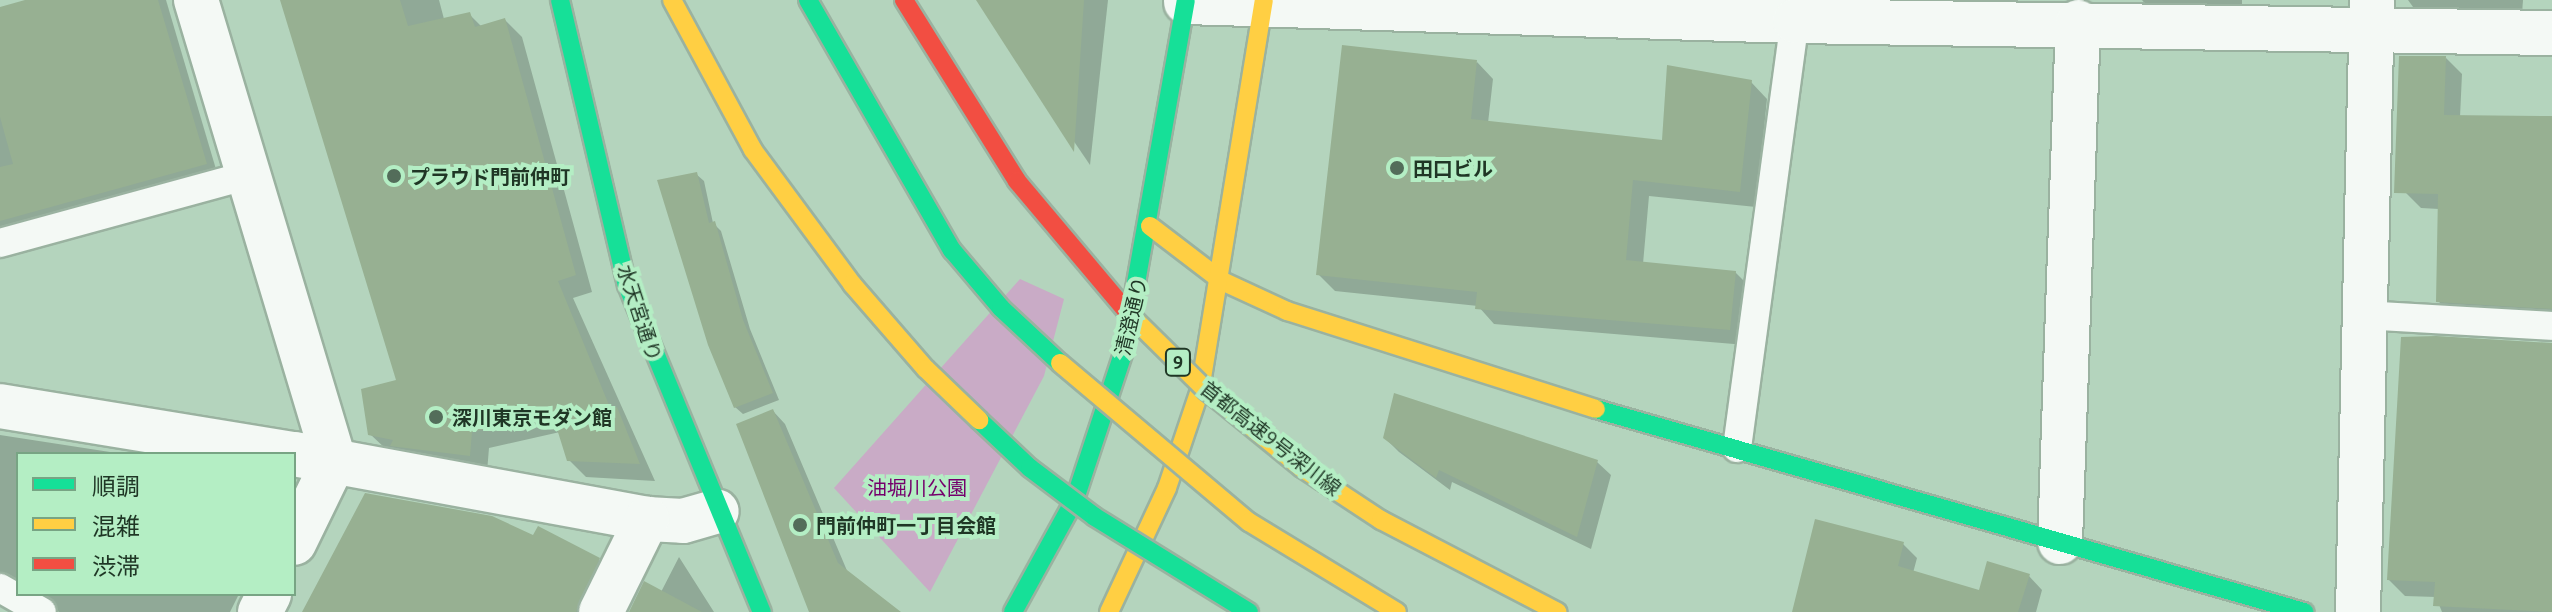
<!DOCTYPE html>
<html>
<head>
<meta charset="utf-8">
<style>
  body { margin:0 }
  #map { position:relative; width:2552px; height:612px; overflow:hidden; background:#b4d4bd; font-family:Ubuntu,"Noto Sans JP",sans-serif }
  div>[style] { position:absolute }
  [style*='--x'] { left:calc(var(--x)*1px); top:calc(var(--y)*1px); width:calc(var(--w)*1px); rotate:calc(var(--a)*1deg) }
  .green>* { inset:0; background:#c9abc6 }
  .shadow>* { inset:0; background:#0003 }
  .building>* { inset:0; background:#97b092 }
  .roads { filter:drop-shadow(2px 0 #9ab2a0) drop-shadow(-2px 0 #9ab2a0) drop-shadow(0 2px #9ab2a0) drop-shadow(0 -2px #9ab2a0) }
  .lane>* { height:28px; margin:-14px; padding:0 14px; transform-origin:14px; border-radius:14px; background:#f4f9f5 }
  .street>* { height:44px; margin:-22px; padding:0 22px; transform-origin:22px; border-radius:22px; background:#f4f9f5 }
  .fast>* { height:18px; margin:-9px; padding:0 9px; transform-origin:9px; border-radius:9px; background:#16e098 }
  .slow>* { height:18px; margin:-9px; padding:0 9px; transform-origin:9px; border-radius:9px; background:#ffcf43 }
  .bridges { filter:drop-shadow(2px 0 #9ab2a0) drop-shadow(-2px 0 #9ab2a0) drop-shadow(0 2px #9ab2a0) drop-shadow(0 -2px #9ab2a0) }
  .fast-bridge>* { height:18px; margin:-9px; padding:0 9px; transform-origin:9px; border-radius:9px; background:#16e098 }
  .slow-bridge>* { height:18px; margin:-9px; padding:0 9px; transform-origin:9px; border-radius:9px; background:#ffcf43 }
  .jam-bridge>* { height:18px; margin:-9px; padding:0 9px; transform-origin:9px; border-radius:9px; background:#f24e42 }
  .dots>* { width:22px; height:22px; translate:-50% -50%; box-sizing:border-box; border:4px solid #b4eec4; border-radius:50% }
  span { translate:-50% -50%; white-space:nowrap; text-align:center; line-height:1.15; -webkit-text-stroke:8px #b4eec4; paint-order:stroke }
  .shield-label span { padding:2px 6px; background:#b4eec4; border:2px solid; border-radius:6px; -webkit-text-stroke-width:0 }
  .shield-label { font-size:18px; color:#1f3625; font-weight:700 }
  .poi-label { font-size:20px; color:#1f3625; font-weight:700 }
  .left { translate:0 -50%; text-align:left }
  .street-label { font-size:20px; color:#1f3625 }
  .park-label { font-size:20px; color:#75006c }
  .legend { position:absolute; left:16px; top:452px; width:280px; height:144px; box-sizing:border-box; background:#b4eec4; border:2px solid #78a484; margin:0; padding:10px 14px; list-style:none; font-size:24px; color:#1f3625 }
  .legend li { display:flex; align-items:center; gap:16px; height:40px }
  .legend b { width:40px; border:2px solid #78a484 }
</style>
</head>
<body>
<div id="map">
  <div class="green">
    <i style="clip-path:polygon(1020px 279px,1064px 299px,1044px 376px,930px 592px,834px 488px)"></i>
  </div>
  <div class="shadow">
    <i style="clip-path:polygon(33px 0,166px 0,218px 176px,0 236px,0 9px)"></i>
    <i style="clip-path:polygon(282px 0,439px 0,444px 19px,469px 14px,482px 27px,505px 20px,522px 37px,592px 292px,573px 298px,655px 481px,586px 477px,569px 460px,560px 432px,489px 448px,487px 472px,388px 451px,370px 434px,399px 381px)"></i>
    <i style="clip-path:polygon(1004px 0,1108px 0,1090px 165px,988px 15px)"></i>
    <i style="clip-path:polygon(2142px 0,2242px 0,2242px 4px,2148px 7px)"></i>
    <i style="clip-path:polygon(2408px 0,2523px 0,2522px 14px,2421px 18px)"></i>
    <i style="clip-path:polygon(2446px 58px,2462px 74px,2460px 117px,2552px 118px,2552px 323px,2455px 317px,2438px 301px,2439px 209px,2421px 208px,2405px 192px)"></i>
    <i style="clip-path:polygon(1477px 62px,1493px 79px,1488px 123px,1664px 142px,1751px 82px,1767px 99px,1756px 207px,1649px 196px,1643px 264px,1735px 272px,1752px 289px,1746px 345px,1494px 324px,1478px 306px,1335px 291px,1318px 274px)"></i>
    <i style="clip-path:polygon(696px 174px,704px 181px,713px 223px,721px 231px,750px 329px,779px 400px,743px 414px,735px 407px)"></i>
    <i style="clip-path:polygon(2552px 345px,2552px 612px,2442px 612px,2436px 597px,2405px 596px,2389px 580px)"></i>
    <i style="clip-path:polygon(1396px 396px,1597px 462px,1611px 475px,1591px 549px,1452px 482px,1450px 490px,1399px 452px,1385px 438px)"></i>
    <i style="clip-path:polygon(773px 411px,785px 424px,848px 573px,898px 612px,813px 612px)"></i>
    <i style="clip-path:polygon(0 435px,123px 454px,18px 454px,18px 583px,0 587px)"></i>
    <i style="clip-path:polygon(534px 538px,598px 560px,612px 574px,596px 612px,304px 612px)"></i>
    <i style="clip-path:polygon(1903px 544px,1917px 558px,1913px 573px,1980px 593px,2029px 576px,2042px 590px,2036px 612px,1794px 612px)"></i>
    <i style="clip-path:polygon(679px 557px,714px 612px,631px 612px,661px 592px)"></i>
    <i style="clip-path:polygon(37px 594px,239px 594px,230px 612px,59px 612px)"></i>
  </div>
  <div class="building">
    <i style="clip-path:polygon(25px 0,158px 0,207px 164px,0 221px,0 167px,13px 164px,0 117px,0 7px)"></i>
    <i style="clip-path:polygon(280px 0,400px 0,408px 26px,470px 12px,475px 27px,505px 18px,576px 275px,558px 281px,611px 410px,617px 407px,640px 464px,567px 461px,552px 413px,472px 432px,470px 456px,390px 446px,393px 440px,368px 435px,361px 389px,396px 380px)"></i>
    <i style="clip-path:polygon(976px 0,1084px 0,1074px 152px)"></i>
    <i style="clip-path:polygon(1342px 45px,1477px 60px,1471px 119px,1662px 140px,1667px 65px,1752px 80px,1740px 192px,1633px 180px,1626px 260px,1736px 271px,1730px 330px,1475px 309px,1477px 292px,1316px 275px)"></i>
    <i style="clip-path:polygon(2399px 56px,2446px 56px,2444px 115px,2552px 116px,2552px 309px,2436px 302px,2438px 194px,2394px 193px)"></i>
    <i style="clip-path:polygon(697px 172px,709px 223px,715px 221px,743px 320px,773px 393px,734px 408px,708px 345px,657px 180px)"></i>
    <i style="clip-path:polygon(2436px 336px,2552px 343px,2552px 612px,2433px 606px,2435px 582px,2387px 580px,2401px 337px)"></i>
    <i style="clip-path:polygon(1394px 393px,1598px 460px,1577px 537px,1439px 470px,1436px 478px,1383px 438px)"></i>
    <i style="clip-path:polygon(773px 409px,838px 563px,901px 612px,809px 612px,736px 424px)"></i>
    <i style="clip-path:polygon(365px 493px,492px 516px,533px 535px,538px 526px,600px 558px,576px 612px,302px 612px)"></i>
    <i style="clip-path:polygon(1815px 519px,1904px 542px,1898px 566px,1979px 590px,1987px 561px,2030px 574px,2018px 612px,1792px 612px)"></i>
    <i style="clip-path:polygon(644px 581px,702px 612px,629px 612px)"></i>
  </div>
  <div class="roads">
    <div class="lane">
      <i style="--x:0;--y:243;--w:257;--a:-15.3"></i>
      <i style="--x:2363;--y:315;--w:189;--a:3.3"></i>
      <i style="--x:1737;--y:448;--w:431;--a:-82.3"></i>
      <i style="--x:0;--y:588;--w:48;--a:29.7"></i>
    </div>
    <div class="street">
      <i style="--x:196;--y:0;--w:481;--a:73.3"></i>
      <i style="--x:334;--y:461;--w:91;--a:116"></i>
      <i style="--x:1186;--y:2;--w:609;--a:1.79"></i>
      <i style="--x:1795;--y:21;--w:757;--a:0.91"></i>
      <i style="--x:0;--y:406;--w:296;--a:9.3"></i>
      <i style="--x:294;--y:454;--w:359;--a:10.4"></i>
      <i style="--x:647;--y:519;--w:36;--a:3"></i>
      <i style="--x:683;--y:521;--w:35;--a:-16"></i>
      <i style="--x:2060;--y:542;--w:520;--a:-88.02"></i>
      <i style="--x:260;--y:612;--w:20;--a:-63"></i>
      <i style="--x:601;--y:612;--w:104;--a:-63.7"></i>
      <i style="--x:2358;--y:612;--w:612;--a:-88.69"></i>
    </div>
    <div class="fast">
      <i style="--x:560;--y:0;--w:293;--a:76.8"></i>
      <i style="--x:627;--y:285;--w:354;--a:67.6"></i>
      <i style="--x:1596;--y:409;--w:737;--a:16"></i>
      <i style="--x:1013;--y:612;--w:129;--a:-61.2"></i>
      <i style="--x:1075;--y:499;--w:156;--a:-71.7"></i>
      <i style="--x:1124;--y:351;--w:356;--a:-80"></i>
    </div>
    <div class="slow">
      <i style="--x:1150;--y:226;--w:91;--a:37.4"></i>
      <i style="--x:1222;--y:281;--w:72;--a:24.8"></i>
      <i style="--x:1287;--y:311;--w:324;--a:17.6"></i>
      <i style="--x:1109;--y:612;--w:137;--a:-64.9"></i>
      <i style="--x:1167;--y:488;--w:103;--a:-71.4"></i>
      <i style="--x:1200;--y:390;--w:395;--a:-80.7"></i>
    </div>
  </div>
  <div class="bridges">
    <div class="fast-bridge">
      <i style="--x:808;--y:0;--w:289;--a:60.1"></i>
      <i style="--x:952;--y:250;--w:76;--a:49.8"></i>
      <i style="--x:1001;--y:308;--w:81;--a:43"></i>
      <i style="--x:979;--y:420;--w:70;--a:43.3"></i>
      <i style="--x:1030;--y:468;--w:81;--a:37"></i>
      <i style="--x:1095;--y:517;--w:181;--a:31.7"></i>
    </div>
    <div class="slow-bridge">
      <i style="--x:672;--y:0;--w:170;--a:61.6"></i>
      <i style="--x:753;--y:150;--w:167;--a:53.5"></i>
      <i style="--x:852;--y:284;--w:113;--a:49"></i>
      <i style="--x:926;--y:369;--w:74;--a:43.9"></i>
      <i style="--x:1128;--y:313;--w:110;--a:44.6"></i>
      <i style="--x:1206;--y:390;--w:124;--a:39.1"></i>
      <i style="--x:1302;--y:468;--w:95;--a:33.4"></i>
      <i style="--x:1381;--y:520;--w:199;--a:27.5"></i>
      <i style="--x:1060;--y:363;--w:247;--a:40.1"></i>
      <i style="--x:1249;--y:522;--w:173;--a:31.3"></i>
    </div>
    <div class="jam-bridge">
      <i style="--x:904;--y:0;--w:213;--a:58"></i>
      <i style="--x:1017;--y:181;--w:172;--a:49.9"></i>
    </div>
  </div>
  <div class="dots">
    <i style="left:1397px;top:168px;background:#536d5a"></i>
    <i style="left:394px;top:176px;background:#536d5a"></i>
    <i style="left:436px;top:417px;background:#536d5a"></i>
    <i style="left:800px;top:525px;background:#536d5a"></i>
  </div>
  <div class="shield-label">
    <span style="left:1178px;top:362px">9</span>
  </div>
  <div class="poi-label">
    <span class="left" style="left:1413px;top:168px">田口ビル</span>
    <span class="left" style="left:410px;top:176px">プラウド門前仲町</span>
    <span class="left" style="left:452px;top:417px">深川東京モダン館</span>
    <span class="left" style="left:816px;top:525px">門前仲町一丁目会館</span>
  </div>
  <div class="street-label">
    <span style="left:640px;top:313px;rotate:72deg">水天宮通り</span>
    <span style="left:1131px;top:316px;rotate:-77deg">清澄通り</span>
    <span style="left:1271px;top:438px;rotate:38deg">首都高速9号深川線</span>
  </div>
  <div class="park-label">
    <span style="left:917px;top:487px">油堀川公園</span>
  </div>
  <ul class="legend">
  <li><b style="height:10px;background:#16e098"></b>順調</li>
  <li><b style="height:10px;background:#ffcf43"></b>混雑</li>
  <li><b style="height:10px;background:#f24e42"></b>渋滞</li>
  </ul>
</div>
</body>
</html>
